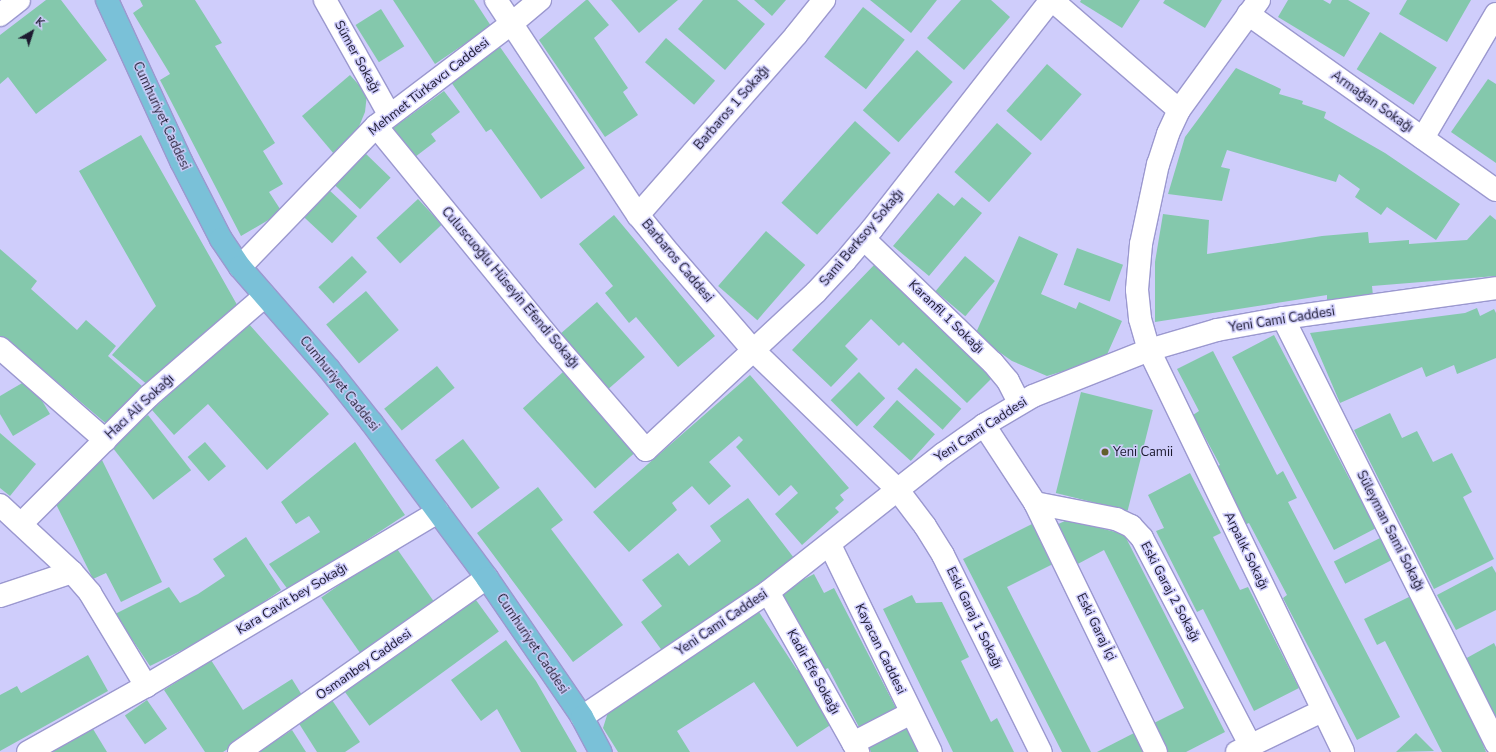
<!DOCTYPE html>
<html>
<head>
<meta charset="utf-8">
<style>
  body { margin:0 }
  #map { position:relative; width:1496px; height:752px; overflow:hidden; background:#cfcdfb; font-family:"Nunito Sans",sans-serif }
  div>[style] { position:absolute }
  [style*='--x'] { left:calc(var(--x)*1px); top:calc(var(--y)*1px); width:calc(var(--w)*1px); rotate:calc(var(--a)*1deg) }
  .building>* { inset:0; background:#84c8ac; transform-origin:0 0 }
  .roads { filter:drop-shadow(1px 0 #9b98cf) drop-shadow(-1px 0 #9b98cf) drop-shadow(0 1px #9b98cf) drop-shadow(0 -1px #9b98cf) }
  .minor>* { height:22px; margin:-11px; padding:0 11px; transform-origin:11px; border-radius:11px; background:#fff }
  .major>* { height:22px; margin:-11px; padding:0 11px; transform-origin:11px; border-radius:11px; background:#7ac1d8 }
  .dots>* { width:11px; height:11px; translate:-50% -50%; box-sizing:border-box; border:2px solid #cfcdfb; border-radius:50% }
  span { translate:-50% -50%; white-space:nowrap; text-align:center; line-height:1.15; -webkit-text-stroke:3px #cfcdfb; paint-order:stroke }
  .street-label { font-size:13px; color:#1c1a2f }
  .poi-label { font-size:13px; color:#1c1a2f }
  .left { translate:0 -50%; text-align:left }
  .north { position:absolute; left:12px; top:12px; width:40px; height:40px; -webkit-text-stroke:3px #cfcdfb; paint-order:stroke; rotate:39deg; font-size:11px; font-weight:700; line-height:16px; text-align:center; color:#1c1a2f }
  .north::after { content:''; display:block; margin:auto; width:14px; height:18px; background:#1c1a2f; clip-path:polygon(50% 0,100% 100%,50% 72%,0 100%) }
</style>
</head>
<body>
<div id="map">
  <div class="building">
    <i style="clip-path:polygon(46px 0,61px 0,107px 60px,36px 114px,8px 77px,0 84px,0 35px)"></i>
    <i style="clip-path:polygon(140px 0,195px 0,222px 43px,215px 46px,275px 143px,263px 151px,283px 184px,269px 192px,282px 212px,241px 236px,160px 80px,170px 74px,133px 13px,143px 6px)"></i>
    <i style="clip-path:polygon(393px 0,474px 0,491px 26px,435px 64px)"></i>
    <i style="clip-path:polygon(586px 0,588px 0,609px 25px,594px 38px,628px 88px,623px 92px,638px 115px,605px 137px,539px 40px)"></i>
    <i style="clip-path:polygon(611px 0,678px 0,639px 33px)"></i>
    <i style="clip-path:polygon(703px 0,737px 0,765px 24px,725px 70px,678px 29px)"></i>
    <i style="clip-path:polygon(754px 0,786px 0,772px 16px)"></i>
    <i style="clip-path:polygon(870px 0,937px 0,911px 33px)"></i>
    <i style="clip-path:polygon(961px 0,991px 0,1010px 17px,964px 70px,927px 38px)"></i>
    <i style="clip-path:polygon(1081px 0,1140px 0,1122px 28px,1080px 2px)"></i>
    <i style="clip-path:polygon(1165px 0,1222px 0,1205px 28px,1163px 3px)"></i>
    <i style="clip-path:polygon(1288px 0,1323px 0,1330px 4px,1332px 0,1348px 0,1370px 13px,1344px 57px,1278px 17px)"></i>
    <i style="clip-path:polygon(1407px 0,1471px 0,1447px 42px,1399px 14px)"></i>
    <i style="left:863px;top:7px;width:53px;height:63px;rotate:38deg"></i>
    <i style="left:381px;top:9px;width:44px;height:30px;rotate:58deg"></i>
    <i style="left:1380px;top:32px;width:67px;height:44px;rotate:32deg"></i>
    <i style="left:666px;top:38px;width:65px;height:32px;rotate:41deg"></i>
    <i style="clip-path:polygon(500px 47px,585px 168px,541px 199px,491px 129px,486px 132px,451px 82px)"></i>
    <i style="left:917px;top:50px;width:48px;height:81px;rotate:42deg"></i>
    <i style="left:1047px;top:64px;width:46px;height:62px;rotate:41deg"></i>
    <i style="clip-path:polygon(1236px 68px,1281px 89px,1279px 94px,1303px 101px,1302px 104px,1326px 112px,1324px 118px,1385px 153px,1460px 204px,1436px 240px,1387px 207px,1381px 215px,1355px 197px,1360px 189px,1339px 174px,1336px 182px,1227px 150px,1221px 167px,1230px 169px,1222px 201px,1168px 194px,1185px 137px)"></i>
    <i style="clip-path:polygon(350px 75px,367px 94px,365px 112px,358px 129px,334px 154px,302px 116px)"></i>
    <i style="clip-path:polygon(1488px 79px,1496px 84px,1496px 163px,1451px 132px)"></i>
    <i style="clip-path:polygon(444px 91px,460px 112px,431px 134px,436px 141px,415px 157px,393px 128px)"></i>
    <i style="left:855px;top:121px;width:48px;height:110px;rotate:42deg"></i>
    <i style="left:997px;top:123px;width:46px;height:65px;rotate:41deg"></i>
    <i style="clip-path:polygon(141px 135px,240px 310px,149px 386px,112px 355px,156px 306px,79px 171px)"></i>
    <i style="left:364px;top:152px;width:37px;height:44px;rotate:44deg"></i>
    <i style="left:328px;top:189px;width:40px;height:37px;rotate:43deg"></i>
    <i style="clip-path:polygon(938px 193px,954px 206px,962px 197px,982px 213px,929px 276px,893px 246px)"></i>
    <i style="left:418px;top:199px;width:35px;height:57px;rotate:47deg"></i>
    <i style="clip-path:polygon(1163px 214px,1209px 220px,1207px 254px,1322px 236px,1368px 232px,1369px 243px,1409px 240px,1409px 244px,1467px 240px,1490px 215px,1496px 220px,1496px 276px,1372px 286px,1373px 296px,1327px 300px,1327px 295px,1155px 322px,1155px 262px)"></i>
    <i style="clip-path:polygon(614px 215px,715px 336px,678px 367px,636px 317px,629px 323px,605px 293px,613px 286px,579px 244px)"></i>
    <i style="left:766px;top:231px;width:52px;height:73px;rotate:41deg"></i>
    <i style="clip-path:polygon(1019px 236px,1058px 254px,1041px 294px,1076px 309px,1079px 302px,1122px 321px,1105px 359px,1047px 376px,1012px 361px,975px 335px)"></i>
    <i style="left:1077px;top:248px;width:49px;height:39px;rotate:20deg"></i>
    <i style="clip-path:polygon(0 249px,37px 281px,31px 289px,77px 330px,86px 320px,116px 346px,108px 356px,143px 387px,109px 426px,43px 370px,38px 375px,0 342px)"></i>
    <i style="left:352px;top:256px;width:22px;height:46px;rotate:47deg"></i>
    <i style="left:965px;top:256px;width:39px;height:46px;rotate:40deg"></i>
    <i style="clip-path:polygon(876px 263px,994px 376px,967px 403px,903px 342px,899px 346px,871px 319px,845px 346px,858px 359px,831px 387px,792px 350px)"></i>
    <i style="left:366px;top:291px;width:51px;height:52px;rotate:50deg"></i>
    <i style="left:597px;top:302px;width:73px;height:50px;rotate:49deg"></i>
    <i style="clip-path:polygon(1477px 308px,1480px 316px,1494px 309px,1496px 313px,1496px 358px,1457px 374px,1454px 365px,1426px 377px,1422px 367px,1340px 403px,1310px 333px,1465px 313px)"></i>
    <i style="clip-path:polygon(248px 323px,329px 414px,267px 470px,208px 404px,174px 435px,152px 410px)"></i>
    <i style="clip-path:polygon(1274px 335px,1350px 480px,1357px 476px,1382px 525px,1334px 550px,1232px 357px)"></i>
    <i style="clip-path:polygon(1213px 351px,1277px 475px,1283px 471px,1297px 498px,1288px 502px,1400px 717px,1357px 740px,1283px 598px,1287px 595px,1249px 523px,1244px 525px,1214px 468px,1220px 465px,1193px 415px,1199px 411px,1177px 369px)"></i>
    <i style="left:437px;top:366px;width:28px;height:68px;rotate:51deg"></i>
    <i style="left:916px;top:368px;width:61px;height:28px;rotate:42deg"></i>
    <i style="left:563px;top:372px;width:108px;height:54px;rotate:48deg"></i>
    <i style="left:859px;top:372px;width:37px;height:40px;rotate:45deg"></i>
    <i style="clip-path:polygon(750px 375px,849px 488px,840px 495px,844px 500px,835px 508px,839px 512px,802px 545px,775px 514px,798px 493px,791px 485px,779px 496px,736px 447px,743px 440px,739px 436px,709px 462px,731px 486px,709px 505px,692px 486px,672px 503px,677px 510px,629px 552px,593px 512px)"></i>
    <i style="clip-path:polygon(29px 379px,50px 414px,13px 436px,0 414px,0 396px)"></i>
    <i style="left:1081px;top:392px;width:74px;height:104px;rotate:14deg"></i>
    <i style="left:897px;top:400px;width:51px;height:36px;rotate:42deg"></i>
    <i style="clip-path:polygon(1390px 413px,1402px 438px,1417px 431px,1433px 462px,1452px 453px,1472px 492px,1463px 497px,1494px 559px,1434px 589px,1354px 430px)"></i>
    <i style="left:148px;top:415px;width:70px;height:48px;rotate:52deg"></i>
    <i style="clip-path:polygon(0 433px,36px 464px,10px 496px,0 488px)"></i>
    <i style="left:463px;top:439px;width:61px;height:35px;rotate:53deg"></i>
    <i style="left:205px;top:442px;width:32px;height:23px;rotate:49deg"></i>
    <i style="clip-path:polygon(355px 442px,405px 515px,289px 591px,269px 564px,320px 532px,309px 516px,296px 524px,281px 502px)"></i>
    <i style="clip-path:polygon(102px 460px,162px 582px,121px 602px,106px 573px,93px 579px,54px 500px)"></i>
    <i style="clip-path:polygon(1190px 473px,1221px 533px,1213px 537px,1240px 590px,1248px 587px,1299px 688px,1254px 711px,1203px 609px,1197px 612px,1156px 531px,1164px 528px,1148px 495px)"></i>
    <i style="clip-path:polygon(538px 487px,563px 520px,551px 529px,623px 625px,573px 662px,477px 533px)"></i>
    <i style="clip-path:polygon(748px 498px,794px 558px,666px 656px,641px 622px,662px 606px,642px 580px,678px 553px,689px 566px,721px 541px,710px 526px)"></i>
    <i style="clip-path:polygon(1067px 520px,1124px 534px,1225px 732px,1186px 752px,1167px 752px,1152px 724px,1184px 708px,1104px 550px,1074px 566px,1054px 526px)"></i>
    <i style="clip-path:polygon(1032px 524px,1053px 564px,1007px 587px,1091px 752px,1062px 752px,963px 559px)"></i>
    <i style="clip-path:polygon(246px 537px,281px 590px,223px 630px,150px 666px,115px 614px,169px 587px,180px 603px,198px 594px,225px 576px,213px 559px)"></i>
    <i style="left:1382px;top:537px;width:25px;height:54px;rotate:63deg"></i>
    <i style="left:395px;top:546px;width:72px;height:90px;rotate:55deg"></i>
    <i style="clip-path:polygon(1492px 566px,1496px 573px,1496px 610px,1456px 630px,1437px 595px)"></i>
    <i style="clip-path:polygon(814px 574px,824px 593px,834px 588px,897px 710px,860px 729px,828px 668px,824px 670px,780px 592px)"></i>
    <i style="clip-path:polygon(912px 595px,916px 603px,942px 602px,969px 657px,961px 661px,991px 722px,997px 718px,1014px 752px,953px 752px,883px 609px)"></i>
    <i style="left:473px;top:596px;width:44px;height:160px;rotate:54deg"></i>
    <i style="clip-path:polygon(1411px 596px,1469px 710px,1486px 752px,1442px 752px,1385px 641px,1377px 645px,1364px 619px)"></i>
    <i style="clip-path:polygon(759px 612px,797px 670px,803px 666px,838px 720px,797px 747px,754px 682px,677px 731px,690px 752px,618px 752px,603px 728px,609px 709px)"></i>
    <i style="clip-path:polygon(506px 640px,536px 681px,577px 752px,521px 752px,497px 709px,481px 721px,451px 680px)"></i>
    <i style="clip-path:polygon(1494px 643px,1496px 647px,1496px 721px,1463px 660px)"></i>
    <i style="clip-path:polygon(88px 655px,108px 691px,0 751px,0 695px,17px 686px,21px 693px)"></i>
    <i style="clip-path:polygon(211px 660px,243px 710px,292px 679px,305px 700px,223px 752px,205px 752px,164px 690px)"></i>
    <i style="left:147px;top:700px;width:35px;height:27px;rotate:55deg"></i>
    <i style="clip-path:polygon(332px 700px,360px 742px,345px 752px,317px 752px,298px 722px)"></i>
    <i style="clip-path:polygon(90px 724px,107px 752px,43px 752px)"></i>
    <i style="clip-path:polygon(906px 726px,919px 752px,871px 752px,868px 745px)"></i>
    <i style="clip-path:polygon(292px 730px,306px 752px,258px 752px)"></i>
    <i style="clip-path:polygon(1136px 732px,1146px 752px,1097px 752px)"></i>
    <i style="clip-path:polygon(1416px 733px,1434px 751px,1396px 752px)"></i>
  </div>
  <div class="roads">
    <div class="minor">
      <i style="--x:325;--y:0;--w:131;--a:60.7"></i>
      <i style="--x:496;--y:0;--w:258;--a:56.6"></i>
      <i style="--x:638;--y:215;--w:49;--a:50.8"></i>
      <i style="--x:669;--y:253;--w:128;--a:49.1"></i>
      <i style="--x:753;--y:350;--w:200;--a:44"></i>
      <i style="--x:897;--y:489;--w:46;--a:52.9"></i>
      <i style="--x:925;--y:526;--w:34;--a:58"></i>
      <i style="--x:943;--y:555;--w:220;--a:63.6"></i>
      <i style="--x:1052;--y:0;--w:168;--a:40.9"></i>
      <i style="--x:1259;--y:0;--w:136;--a:126"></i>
      <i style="--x:1179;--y:110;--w:26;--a:115"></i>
      <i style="--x:1168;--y:134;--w:32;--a:108"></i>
      <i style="--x:1158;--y:164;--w:82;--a:102"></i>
      <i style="--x:1141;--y:244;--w:46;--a:95"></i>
      <i style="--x:1137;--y:290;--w:29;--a:84"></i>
      <i style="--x:1140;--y:319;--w:32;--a:74"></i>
      <i style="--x:1149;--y:350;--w:446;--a:64.2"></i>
      <i style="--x:1248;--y:14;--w:304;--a:35.4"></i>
      <i style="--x:0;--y:15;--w:24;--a:-38"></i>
      <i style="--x:376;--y:126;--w:269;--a:50.7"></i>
      <i style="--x:546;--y:334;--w:153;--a:49.2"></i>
      <i style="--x:646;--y:450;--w:232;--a:-42.9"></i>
      <i style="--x:816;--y:292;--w:42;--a:-46.9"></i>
      <i style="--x:845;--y:261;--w:42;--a:-49.8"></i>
      <i style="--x:872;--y:229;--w:291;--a:-52"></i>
      <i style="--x:1423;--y:138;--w:144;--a:-59.5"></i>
      <i style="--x:638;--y:215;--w:240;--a:-48.7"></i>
      <i style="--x:796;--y:35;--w:45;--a:-51.3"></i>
      <i style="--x:864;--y:239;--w:179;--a:43.9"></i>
      <i style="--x:993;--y:363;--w:23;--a:50"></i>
      <i style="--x:1008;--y:381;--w:25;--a:63"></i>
      <i style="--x:240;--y:267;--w:196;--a:-46"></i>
      <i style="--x:376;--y:126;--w:169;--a:-37.1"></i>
      <i style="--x:511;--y:24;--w:38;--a:-40"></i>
      <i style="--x:1283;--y:318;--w:476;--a:63.4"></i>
      <i style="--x:0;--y:348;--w:140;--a:41.2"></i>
      <i style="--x:984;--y:425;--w:93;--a:56.8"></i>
      <i style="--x:1035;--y:503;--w:83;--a:11.2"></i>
      <i style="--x:1116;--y:519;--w:17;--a:25"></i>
      <i style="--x:1131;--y:526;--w:16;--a:47"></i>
      <i style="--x:1142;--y:538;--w:233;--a:62.4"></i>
      <i style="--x:1035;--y:503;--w:277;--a:64.1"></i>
      <i style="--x:0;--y:505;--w:98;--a:42.9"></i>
      <i style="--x:72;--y:572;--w:28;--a:49"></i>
      <i style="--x:90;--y:593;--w:109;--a:58.9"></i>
      <i style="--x:21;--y:524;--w:181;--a:-45"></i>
      <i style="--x:149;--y:396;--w:153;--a:-40.8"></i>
      <i style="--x:830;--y:545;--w:230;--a:64"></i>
      <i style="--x:768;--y:592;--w:184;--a:60.6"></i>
      <i style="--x:0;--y:596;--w:76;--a:-18.4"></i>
      <i style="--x:582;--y:717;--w:224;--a:-33.9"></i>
      <i style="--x:768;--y:592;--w:223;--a:-38.3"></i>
      <i style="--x:943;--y:454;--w:50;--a:-35.3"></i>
      <i style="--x:984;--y:425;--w:57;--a:-30.6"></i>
      <i style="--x:1033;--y:396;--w:125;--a:-21.6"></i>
      <i style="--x:1149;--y:350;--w:71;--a:-16.4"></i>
      <i style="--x:1217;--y:330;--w:67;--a:-10.3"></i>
      <i style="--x:1283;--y:318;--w:215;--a:-8"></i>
      <i style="--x:853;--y:743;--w:65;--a:-27.3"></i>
      <i style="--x:28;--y:752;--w:135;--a:-29.2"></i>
      <i style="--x:146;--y:686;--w:340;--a:-30.8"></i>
      <i style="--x:239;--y:752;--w:303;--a:-35.1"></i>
      <i style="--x:1237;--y:752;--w:94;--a:-25.8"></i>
    </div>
    <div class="major">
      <i style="--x:107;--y:0;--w:177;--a:65.3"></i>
      <i style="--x:181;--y:161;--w:88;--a:62.9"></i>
      <i style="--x:221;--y:239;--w:34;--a:56"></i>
      <i style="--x:240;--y:267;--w:135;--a:48.9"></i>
      <i style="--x:329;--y:369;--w:69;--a:51.5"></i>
      <i style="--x:372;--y:423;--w:193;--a:53.4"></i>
      <i style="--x:487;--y:578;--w:168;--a:55.6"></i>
      <i style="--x:582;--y:717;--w:40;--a:62"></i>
    </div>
  </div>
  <div class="dots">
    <i style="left:1105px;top:452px;background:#62602d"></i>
  </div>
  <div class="street-label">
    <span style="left:357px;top:57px;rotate:61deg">Sümer Sokağı</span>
    <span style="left:429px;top:87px;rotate:-38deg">Mehmet Türkavcı Caddesi</span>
    <span style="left:1372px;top:102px;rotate:35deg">Armağan Sokağı</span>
    <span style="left:732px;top:108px;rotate:-49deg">Barbaros 1 Sokağı</span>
    <span style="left:161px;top:116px;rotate:65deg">Cumhuriyet Caddesi</span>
    <span style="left:862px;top:238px;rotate:-50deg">Sami Berksoy Sokağı</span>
    <span style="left:677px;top:261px;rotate:50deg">Barbaros Caddesi</span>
    <span style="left:510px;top:288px;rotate:50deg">Culuscuoğlu Hüseyin Efendi Sokağı</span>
    <span style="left:946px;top:317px;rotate:44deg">Karanfil 1 Sokağı</span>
    <span style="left:1282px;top:320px;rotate:-9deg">Yeni Cami Caddesi</span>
    <span style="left:339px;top:384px;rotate:51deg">Cumhuriyet Caddesi</span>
    <span style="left:140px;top:407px;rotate:-43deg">Hacı Ali Sokağı</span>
    <span style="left:981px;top:430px;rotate:-33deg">Yeni Cami Caddesi</span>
    <span style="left:1390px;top:531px;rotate:63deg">Süleyman Sami Sokağı</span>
    <span style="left:1246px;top:551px;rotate:64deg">Arpalık Sokağı</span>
    <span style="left:1170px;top:592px;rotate:62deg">Eski Garaj 2 Sokağı</span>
    <span style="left:292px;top:599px;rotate:-31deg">Kara Cavit bey Sokağı</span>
    <span style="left:974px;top:618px;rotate:64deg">Eski Garaj 1 Sokağı</span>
    <span style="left:722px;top:623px;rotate:-34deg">Yeni Cami Caddesi</span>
    <span style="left:1096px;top:627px;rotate:64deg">Eski Garaj İçi</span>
    <span style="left:532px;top:644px;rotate:56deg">Cumhuriyet Caddesi</span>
    <span style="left:880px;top:649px;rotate:64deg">Kayacan Caddesi</span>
    <span style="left:364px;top:665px;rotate:-35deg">Osmanbey Caddesi</span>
    <span style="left:813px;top:672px;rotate:61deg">Kadir Efe Sokağı</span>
  </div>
  <div class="poi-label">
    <span class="left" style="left:1113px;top:452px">Yeni Camii</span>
  </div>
  <div class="north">K</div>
</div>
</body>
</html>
